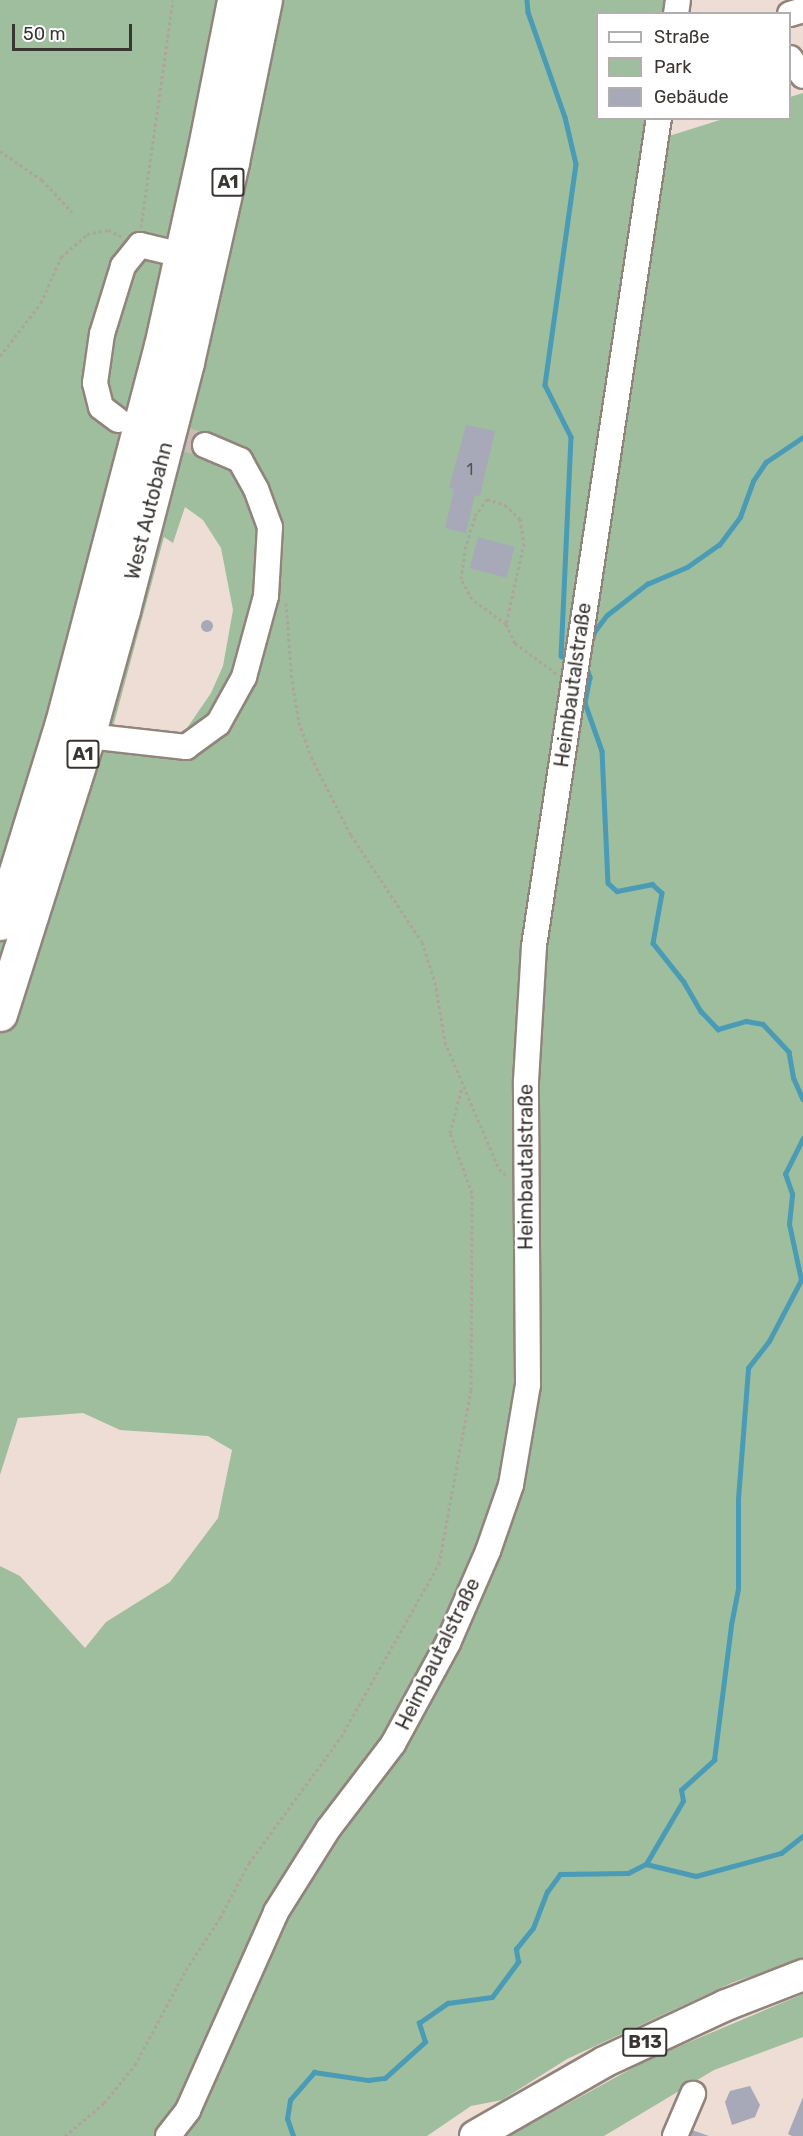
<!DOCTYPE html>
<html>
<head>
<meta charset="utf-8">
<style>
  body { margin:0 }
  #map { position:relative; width:803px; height:2136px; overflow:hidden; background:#edddd5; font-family:Rubik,sans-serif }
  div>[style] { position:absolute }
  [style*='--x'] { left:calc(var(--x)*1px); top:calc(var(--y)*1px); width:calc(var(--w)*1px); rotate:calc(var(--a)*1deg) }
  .green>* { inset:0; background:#9fbe9e }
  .stream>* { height:4.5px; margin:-2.25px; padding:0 2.25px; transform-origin:2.25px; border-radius:2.25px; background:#4a9bb6 }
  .building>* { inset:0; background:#a7a9b8; transform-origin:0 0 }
  .round { border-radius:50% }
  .minor-tunnel>* { height:24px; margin-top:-12px; transform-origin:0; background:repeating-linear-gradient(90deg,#c9bbb4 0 24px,transparent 0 36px) }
  .path>* { height:3px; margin-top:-1.5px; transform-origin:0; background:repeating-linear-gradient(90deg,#afa39c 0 3px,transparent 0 6px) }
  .roads { filter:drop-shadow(2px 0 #92837b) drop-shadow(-2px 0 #92837b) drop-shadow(0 2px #92837b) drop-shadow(0 -2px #92837b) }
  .minor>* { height:24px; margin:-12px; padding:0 12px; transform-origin:12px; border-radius:12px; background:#fff }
  .major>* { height:30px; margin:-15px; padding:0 15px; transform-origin:15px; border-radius:15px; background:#fff }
  .highway>* { height:33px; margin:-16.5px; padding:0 16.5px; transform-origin:16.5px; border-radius:16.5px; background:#fff }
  span { translate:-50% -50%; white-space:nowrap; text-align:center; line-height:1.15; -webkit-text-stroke:5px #fff; paint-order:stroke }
  .number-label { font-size:16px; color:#565254 }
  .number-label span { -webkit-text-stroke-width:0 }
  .shield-label span { padding:2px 4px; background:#fff; border:2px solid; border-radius:4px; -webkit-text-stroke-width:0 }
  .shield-label { font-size:18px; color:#3b3532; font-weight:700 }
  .street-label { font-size:20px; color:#3b3532 }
  .legend { position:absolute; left:596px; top:12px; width:195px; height:108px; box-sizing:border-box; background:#fff; border:2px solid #b1aead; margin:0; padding:8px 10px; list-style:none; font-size:18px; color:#3b3532 }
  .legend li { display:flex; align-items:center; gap:12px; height:30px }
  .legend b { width:30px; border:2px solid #b1aead }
  .scale { position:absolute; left:12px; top:24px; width:120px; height:27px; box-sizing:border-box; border:3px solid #3b3532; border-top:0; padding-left:8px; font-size:18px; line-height:21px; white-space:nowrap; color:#3b3532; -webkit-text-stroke:4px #fff; paint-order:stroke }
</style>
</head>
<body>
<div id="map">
  <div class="green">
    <i style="clip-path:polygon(evenodd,0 0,667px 0,665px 13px,598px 14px,598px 118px,650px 119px,647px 143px,723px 119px,790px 118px,790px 97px,803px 93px,803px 1959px,734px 1982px,567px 2059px,502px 2100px,471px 2106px,427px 2136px,0 2136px,0 1566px,20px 1576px,85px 1648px,106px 1622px,170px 1582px,218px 1518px,232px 1450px,208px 1436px,120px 1430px,83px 1413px,18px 1418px,0 1475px,0 0,185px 507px,203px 520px,221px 548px,233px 610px,223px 666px,211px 693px,187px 728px,168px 740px,113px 727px,164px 537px,173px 543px,185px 507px)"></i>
    <i style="clip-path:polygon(803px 1994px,803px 2037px,714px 2070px,604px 2136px,509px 2136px,649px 2059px)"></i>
  </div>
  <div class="stream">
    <i style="--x:527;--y:0;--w:12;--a:85"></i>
    <i style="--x:528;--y:12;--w:111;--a:70.6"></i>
    <i style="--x:565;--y:117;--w:48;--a:76.8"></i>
    <i style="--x:576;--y:164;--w:223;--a:98"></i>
    <i style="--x:545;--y:385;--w:58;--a:63.4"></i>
    <i style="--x:571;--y:437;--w:219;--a:92.6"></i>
    <i style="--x:561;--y:656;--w:10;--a:17"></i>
    <i style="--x:592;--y:639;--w:7;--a:-74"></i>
    <i style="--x:594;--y:632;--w:21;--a:-53"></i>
    <i style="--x:607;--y:615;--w:51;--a:-37.8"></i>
    <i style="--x:647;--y:584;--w:43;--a:-23"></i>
    <i style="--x:687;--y:567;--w:39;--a:-35"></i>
    <i style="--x:719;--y:545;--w:35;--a:-53"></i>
    <i style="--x:740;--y:517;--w:38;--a:-70"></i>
    <i style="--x:753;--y:481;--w:23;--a:-56"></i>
    <i style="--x:766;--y:462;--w:45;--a:-34"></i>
    <i style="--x:586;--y:665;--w:13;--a:72"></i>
    <i style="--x:590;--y:677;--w:26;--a:101"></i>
    <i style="--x:585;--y:703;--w:51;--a:70.5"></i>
    <i style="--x:602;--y:751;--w:132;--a:87.4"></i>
    <i style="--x:608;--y:883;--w:12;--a:42"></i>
    <i style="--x:617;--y:891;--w:36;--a:-11"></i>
    <i style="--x:652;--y:884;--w:13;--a:42"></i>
    <i style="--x:662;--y:893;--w:51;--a:100.2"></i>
    <i style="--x:653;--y:943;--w:50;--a:51.5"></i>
    <i style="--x:684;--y:982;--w:34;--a:60"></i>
    <i style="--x:701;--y:1011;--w:25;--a:47"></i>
    <i style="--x:718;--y:1029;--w:29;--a:-16"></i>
    <i style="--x:746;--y:1021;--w:17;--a:10"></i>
    <i style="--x:763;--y:1024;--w:38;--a:47"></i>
    <i style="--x:789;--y:1052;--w:27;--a:80"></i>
    <i style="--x:794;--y:1079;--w:22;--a:66"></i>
    <i style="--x:646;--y:1864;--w:51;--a:13.5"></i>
    <i style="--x:696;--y:1876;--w:88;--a:-15.1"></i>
    <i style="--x:781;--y:1853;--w:28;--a:-38"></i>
    <i style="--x:293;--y:2136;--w:18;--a:-109"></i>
    <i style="--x:287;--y:2119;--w:19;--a:-81"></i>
    <i style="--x:290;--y:2100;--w:37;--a:-49"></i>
    <i style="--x:314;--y:2072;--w:55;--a:8.4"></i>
    <i style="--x:368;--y:2080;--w:17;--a:-7"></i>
    <i style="--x:385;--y:2078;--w:54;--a:-42"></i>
    <i style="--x:425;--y:2042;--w:20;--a:-108"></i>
    <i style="--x:419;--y:2023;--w:35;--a:-35"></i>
    <i style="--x:448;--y:2003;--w:44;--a:-7.8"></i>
    <i style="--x:492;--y:1997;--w:44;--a:-53.4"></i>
    <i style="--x:518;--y:1962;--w:13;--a:-99"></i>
    <i style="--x:516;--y:1949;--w:27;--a:-51"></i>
    <i style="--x:533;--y:1928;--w:39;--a:-69"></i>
    <i style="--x:547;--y:1892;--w:22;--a:-54"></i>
    <i style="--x:560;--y:1874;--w:68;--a:-0.8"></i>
    <i style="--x:628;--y:1873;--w:20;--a:-27"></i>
    <i style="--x:646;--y:1864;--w:73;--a:-59.6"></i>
    <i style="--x:683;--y:1801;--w:11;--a:-100"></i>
    <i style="--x:681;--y:1790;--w:45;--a:-42.3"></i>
    <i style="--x:714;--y:1760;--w:136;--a:-82.8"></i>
    <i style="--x:731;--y:1625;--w:37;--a:-79"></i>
    <i style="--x:738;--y:1589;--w:90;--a:-90"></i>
    <i style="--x:738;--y:1499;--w:131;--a:-85.6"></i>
    <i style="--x:748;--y:1368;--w:34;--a:-52"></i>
    <i style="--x:769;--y:1341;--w:69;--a:-62.3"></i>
    <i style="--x:801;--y:1280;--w:57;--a:-102.1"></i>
    <i style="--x:789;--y:1224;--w:30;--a:-84"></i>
    <i style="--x:792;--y:1194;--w:21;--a:-109"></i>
    <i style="--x:785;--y:1174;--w:40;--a:-63.4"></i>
  </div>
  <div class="building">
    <i style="clip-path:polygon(466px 425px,495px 431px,480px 496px,475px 495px,466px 533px,445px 528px,454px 489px,449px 488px)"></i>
    <i style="left:478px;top:537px;width:38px;height:32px;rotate:15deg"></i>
    <i class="round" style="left:201px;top:620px;width:12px;height:12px"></i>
    <i style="clip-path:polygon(750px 2086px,760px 2105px,755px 2117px,732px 2125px,725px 2102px,730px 2091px)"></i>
    <i style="clip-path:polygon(803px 2097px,803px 2136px,792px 2136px,788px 2134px)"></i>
    <i style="clip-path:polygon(692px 2130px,709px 2136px,690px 2136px)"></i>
  </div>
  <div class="minor-tunnel">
    <i style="--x:152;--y:430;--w:55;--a:15.8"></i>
  </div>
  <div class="path">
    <i style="--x:0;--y:151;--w:51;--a:34.6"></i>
    <i style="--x:42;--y:180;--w:44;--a:46.8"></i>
    <i style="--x:141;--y:227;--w:229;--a:-82"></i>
    <i style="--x:0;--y:356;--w:67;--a:-52.3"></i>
    <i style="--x:41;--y:303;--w:50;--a:-66.5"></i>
    <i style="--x:61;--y:257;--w:35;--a:-41"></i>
    <i style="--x:87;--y:234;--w:21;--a:-11"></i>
    <i style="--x:108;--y:230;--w:17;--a:25"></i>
    <i style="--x:286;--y:603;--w:78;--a:85.6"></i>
    <i style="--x:292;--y:681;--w:42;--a:80.3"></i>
    <i style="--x:299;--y:722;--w:37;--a:71"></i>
    <i style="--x:311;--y:757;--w:88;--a:62.9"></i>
    <i style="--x:351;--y:835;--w:128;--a:56.4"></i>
    <i style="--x:422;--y:942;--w:42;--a:72"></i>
    <i style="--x:435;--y:982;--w:61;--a:80.5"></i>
    <i style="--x:445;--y:1042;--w:138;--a:67"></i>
    <i style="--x:499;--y:1169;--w:9;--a:41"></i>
    <i style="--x:506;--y:624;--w:42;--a:-143.7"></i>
    <i style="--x:472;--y:599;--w:23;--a:-119"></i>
    <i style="--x:461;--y:579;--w:30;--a:-82"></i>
    <i style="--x:465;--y:549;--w:34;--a:-73"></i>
    <i style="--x:475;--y:516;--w:21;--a:-55"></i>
    <i style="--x:487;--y:499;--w:19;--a:18"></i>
    <i style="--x:505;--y:505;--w:21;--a:43"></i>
    <i style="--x:520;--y:519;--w:24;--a:81"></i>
    <i style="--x:524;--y:543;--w:83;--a:102.5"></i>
    <i style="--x:506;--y:624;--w:21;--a:65"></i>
    <i style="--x:515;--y:643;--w:52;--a:36.4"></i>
    <i style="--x:65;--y:2136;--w:51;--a:-40.2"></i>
    <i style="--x:104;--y:2103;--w:49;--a:-50.8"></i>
    <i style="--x:135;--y:2065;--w:108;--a:-61.8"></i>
    <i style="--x:186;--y:1970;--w:62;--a:-56.8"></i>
    <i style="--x:220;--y:1918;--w:62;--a:-62.2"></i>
    <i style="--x:249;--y:1863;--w:156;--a:-53.9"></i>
    <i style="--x:341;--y:1737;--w:199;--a:-60.5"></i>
    <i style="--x:439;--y:1564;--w:177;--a:-79.6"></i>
    <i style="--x:471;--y:1390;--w:197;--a:-89.7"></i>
    <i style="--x:472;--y:1193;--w:64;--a:-110.1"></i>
    <i style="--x:450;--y:1133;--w:48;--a:-75.4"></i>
  </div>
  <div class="roads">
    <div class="minor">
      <i style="--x:676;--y:14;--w:14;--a:-82"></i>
      <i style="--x:790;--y:14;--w:14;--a:-17"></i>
      <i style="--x:790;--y:58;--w:22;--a:54"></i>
      <i style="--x:118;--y:420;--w:21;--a:-143"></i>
      <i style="--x:101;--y:407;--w:25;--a:-104"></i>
      <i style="--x:95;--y:383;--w:49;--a:-81.9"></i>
      <i style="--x:102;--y:334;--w:71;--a:-72.8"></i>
      <i style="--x:123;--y:266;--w:27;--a:-51"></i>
      <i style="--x:140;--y:245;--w:43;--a:13.4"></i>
      <i style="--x:88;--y:736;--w:99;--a:6.4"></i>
      <i style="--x:186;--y:747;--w:39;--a:-36"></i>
      <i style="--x:218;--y:724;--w:54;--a:-61"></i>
      <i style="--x:244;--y:677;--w:84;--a:-74.8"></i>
      <i style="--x:266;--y:596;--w:69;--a:-86.7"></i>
      <i style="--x:270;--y:527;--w:40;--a:-110.2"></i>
      <i style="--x:256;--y:489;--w:33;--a:-119"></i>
      <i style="--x:240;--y:460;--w:38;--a:-157"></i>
      <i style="--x:168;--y:2136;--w:33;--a:-52"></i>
      <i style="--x:188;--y:2110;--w:217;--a:-66"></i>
      <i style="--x:276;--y:1912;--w:99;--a:-57.8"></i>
      <i style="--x:329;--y:1828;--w:106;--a:-52.7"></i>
      <i style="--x:393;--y:1744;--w:115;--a:-61.4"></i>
      <i style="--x:448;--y:1643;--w:100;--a:-66.5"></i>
      <i style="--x:488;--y:1551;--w:70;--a:-70.8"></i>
      <i style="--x:511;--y:1485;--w:101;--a:-80.4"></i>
      <i style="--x:528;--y:1385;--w:304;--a:-90.4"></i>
      <i style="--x:526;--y:1081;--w:135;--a:-86.6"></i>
      <i style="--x:534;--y:946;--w:837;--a:-81.42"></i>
      <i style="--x:675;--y:2136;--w:46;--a:-66.8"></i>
    </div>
    <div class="major">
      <i style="--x:475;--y:2136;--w:149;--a:-29.8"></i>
      <i style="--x:604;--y:2062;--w:135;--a:-25"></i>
      <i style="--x:726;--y:2005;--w:83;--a:-21.3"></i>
    </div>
    <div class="highway">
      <i style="--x:0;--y:923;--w:209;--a:-72.8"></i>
      <i style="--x:62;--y:723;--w:390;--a:-75.3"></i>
      <i style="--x:161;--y:346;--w:199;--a:-77.5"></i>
      <i style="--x:204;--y:152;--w:155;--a:-78.8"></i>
      <i style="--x:0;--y:1014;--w:292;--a:-72.4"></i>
      <i style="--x:88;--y:736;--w:131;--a:-74.5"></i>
      <i style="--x:123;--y:610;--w:256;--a:-75.5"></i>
      <i style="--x:187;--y:362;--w:205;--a:-77.3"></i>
      <i style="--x:232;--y:162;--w:165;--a:-78.5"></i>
    </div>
  </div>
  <div class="number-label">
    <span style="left:470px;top:470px">1</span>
  </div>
  <div class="shield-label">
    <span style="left:228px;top:182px">A1</span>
    <span style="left:83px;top:754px">A1</span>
    <span style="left:645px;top:2042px">B13</span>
  </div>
  <div class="street-label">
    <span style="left:149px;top:511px;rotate:-76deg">West Autobahn</span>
    <span style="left:573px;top:685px;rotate:-82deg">Heimbautalstraße</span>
    <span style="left:526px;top:1167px;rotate:-90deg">Heimbautalstraße</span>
    <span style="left:438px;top:1654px;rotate:-64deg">Heimbautalstraße</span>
  </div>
  <ul class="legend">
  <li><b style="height:8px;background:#fff"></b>Straße</li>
  <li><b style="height:16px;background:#9fbe9e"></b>Park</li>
  <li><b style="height:16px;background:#a7a9b8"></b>Gebäude</li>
  </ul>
  <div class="scale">50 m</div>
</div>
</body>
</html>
